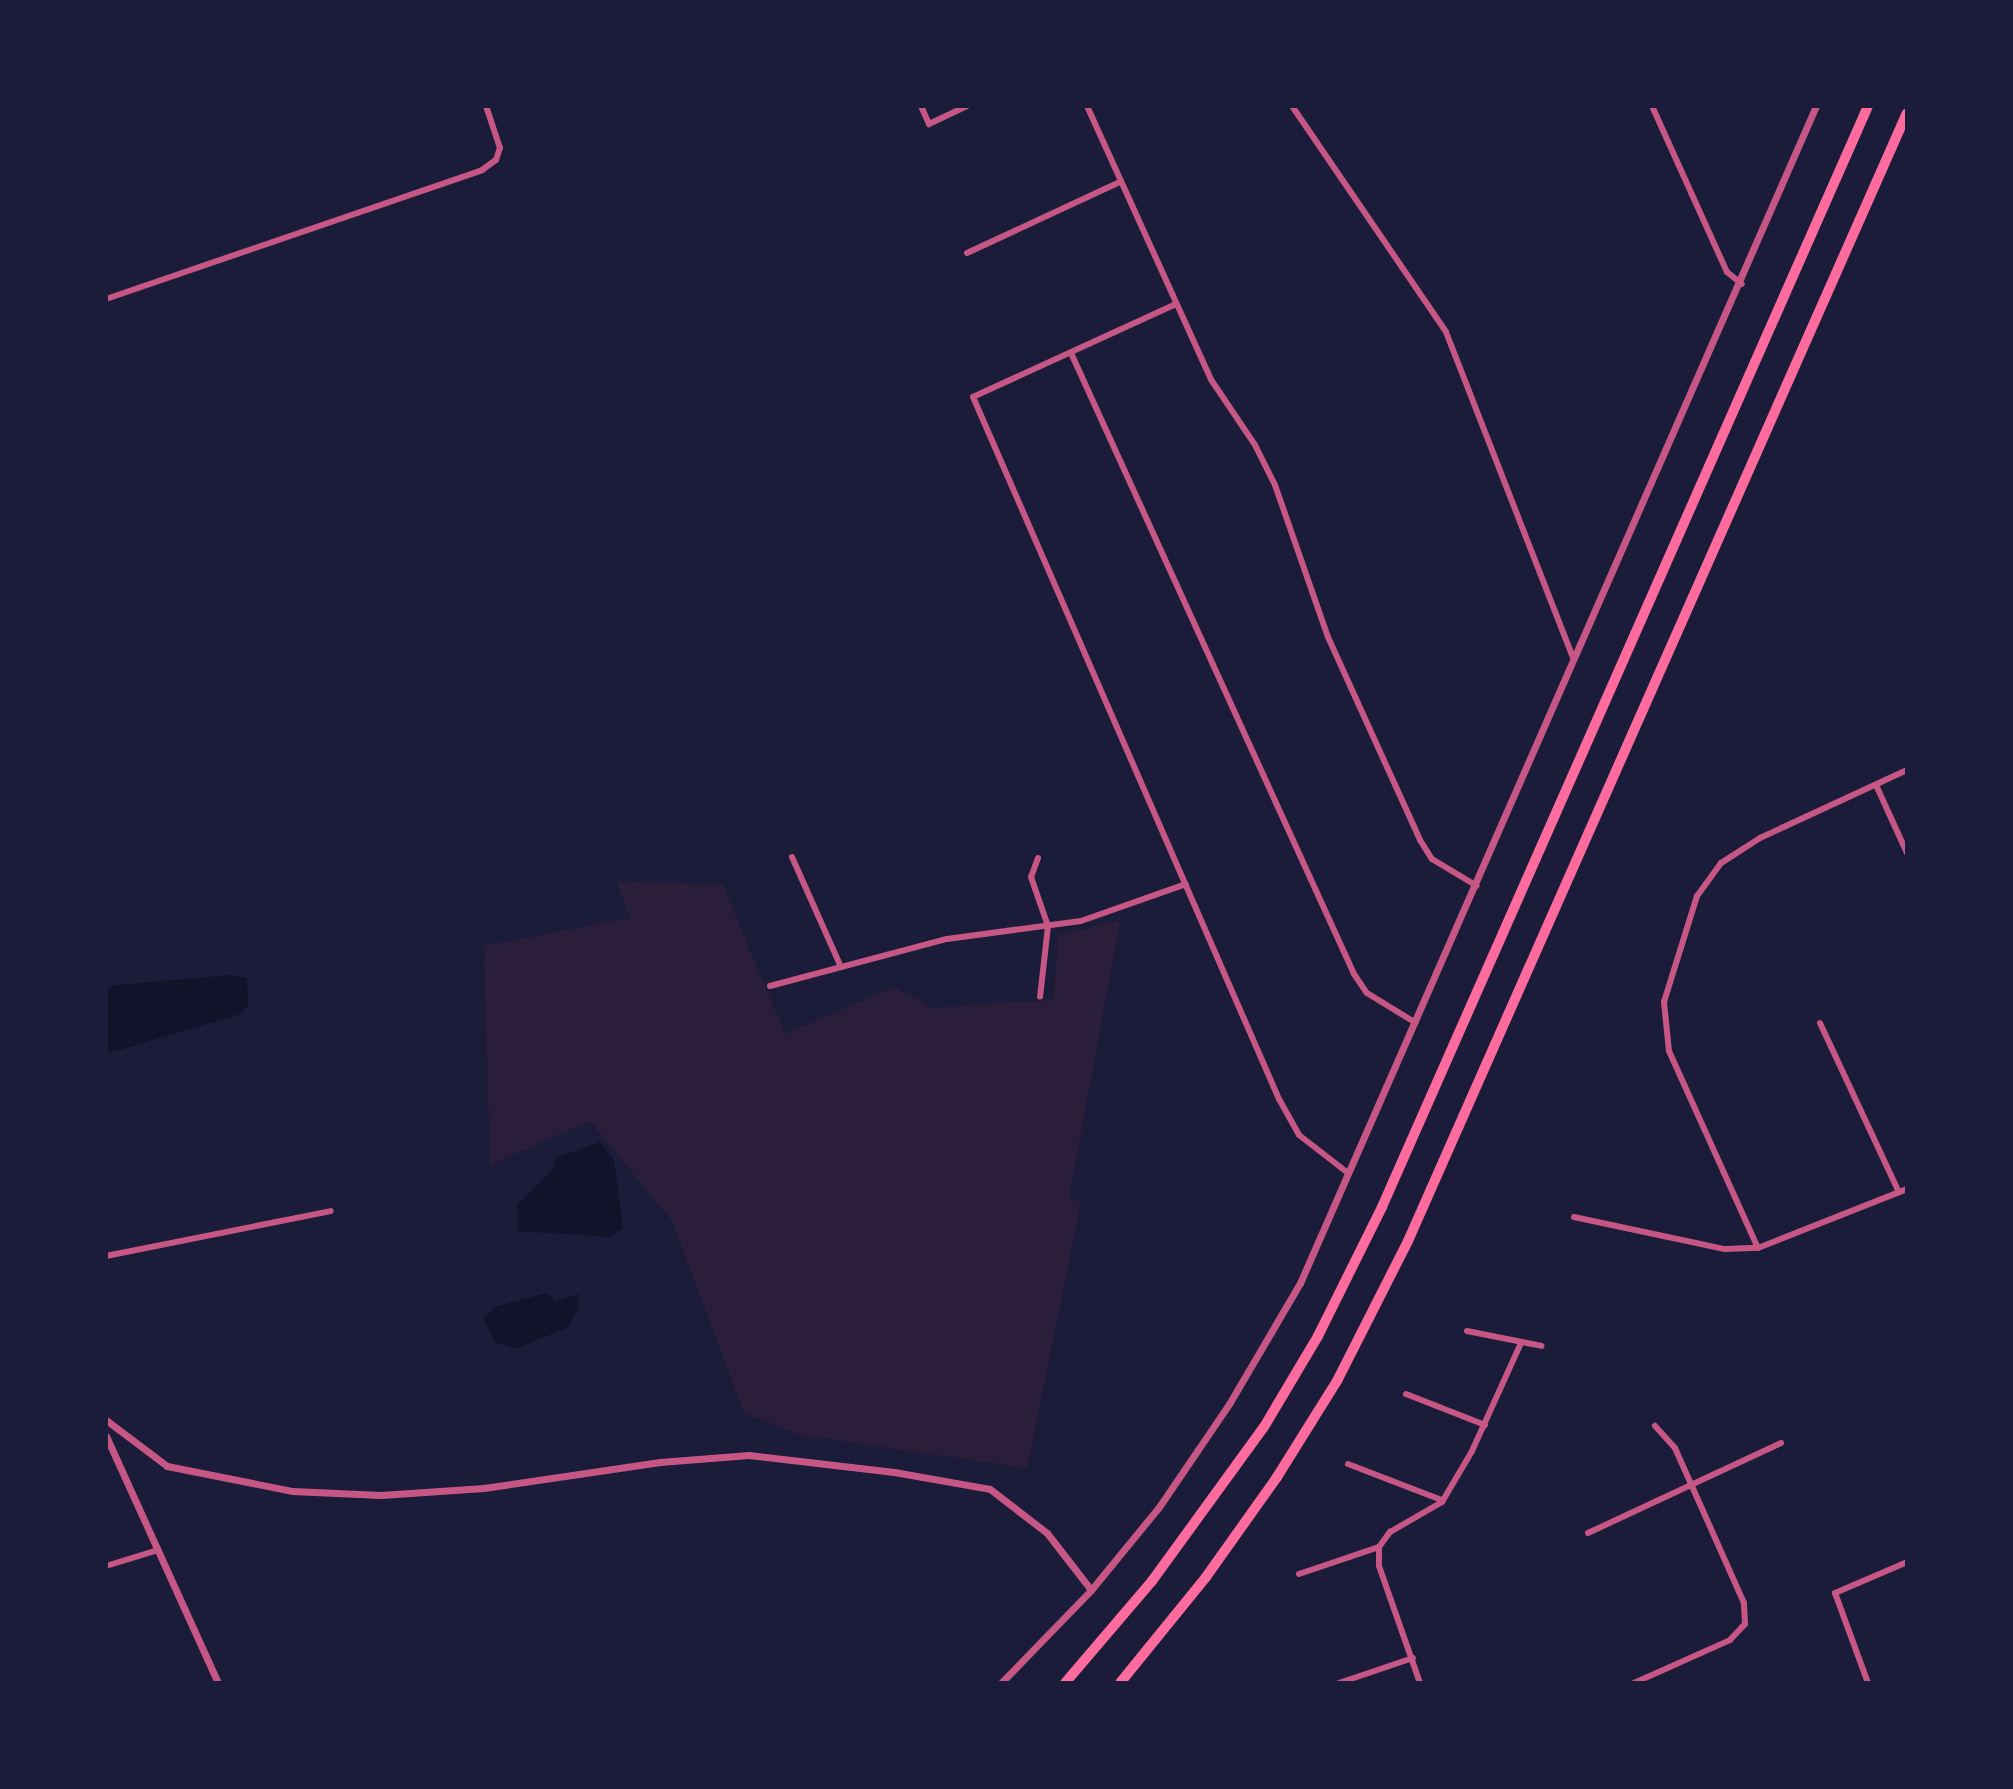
<!DOCTYPE html>
<html>
<head>
<meta charset="utf-8">
<style>
  body { margin:0 }
  #map { position:relative; width:2013px; height:1789px; overflow:hidden; background:#1b1b3a; font-family:Barlow,sans-serif }
  div>[style] { position:absolute }
  [style*='--x'] { left:calc(var(--x)*1px); top:calc(var(--y)*1px); width:calc(var(--w)*1px); rotate:calc(var(--a)*1deg) }
  .green>* { inset:0; background:#2a1e3b }
  .water>* { inset:0; background:#12122b }
  .minor>* { height:6px; margin:-3px; padding:0 3px; transform-origin:3px; border-radius:3px; background:#c65784 }
  .tertiary>* { height:7px; margin:-3.5px; padding:0 3.5px; transform-origin:3.5px; border-radius:3.5px; background:#c65784 }
  .motorway>* { height:10px; margin:-5px; padding:0 5px; transform-origin:5px; border-radius:5px; background:#ff6b9d }
  span { translate:-50% -50%; white-space:nowrap; text-align:center; line-height:1.15; -webkit-text-stroke:6px #1b1b3a; paint-order:stroke }
  .frame { position:absolute; inset:0; border:108px solid #1b1b3a; pointer-events:none }
</style>
</head>
<body>
<div id="map">
  <div class="green">
    <i style="clip-path:polygon(617px 882px,723px 885px,785px 1034px,894px 987px,932px 1008px,1054px 1000px,1058px 935px,1120px 921px,1069px 1198px,1081px 1202px,1027px 1468px,800px 1435px,744px 1413px,672px 1221px,590px 1121px,490px 1165px,484px 946px,630px 918px)"></i>
  </div>
  <div class="water">
    <i style="clip-path:polygon(231px 975px,247px 978px,248px 1006px,241px 1014px,106px 1054px,106px 986px)"></i>
    <i style="clip-path:polygon(600px 1142px,614px 1160px,623px 1229px,611px 1237px,518px 1231px,517px 1205px,553px 1169px,555px 1158px)"></i>
    <i style="clip-path:polygon(546px 1293px,556px 1301px,579px 1294px,578px 1309px,567px 1328px,515px 1349px,495px 1342px,483px 1318px,495px 1307px)"></i>
  </div>
  <div class="minor">
    <i style="--x:921;--y:106;--w:20;--a:66"></i>
    <i style="--x:929;--y:124;--w:42;--a:-25.3"></i>
    <i style="--x:1087;--y:106;--w:302;--a:65.6"></i>
    <i style="--x:1212;--y:381;--w:77;--a:56.1"></i>
    <i style="--x:1255;--y:445;--w:45;--a:63.4"></i>
    <i style="--x:1275;--y:485;--w:161;--a:70.8"></i>
    <i style="--x:1328;--y:637;--w:223;--a:65.6"></i>
    <i style="--x:1420;--y:840;--w:22;--a:58"></i>
    <i style="--x:1432;--y:859;--w:52;--a:31"></i>
    <i style="--x:1292;--y:106;--w:273;--a:55.7"></i>
    <i style="--x:1446;--y:332;--w:352;--a:68.7"></i>
    <i style="--x:1652;--y:106;--w:182;--a:65.7"></i>
    <i style="--x:1727;--y:272;--w:19;--a:39"></i>
    <i style="--x:967;--y:253;--w:169;--a:-24.9"></i>
    <i style="--x:106;--y:299;--w:398;--a:-18.9"></i>
    <i style="--x:482;--y:170;--w:17;--a:-36"></i>
    <i style="--x:496;--y:160;--w:13;--a:-72"></i>
    <i style="--x:500;--y:148;--w:44;--a:-108.4"></i>
    <i style="--x:1176;--y:304;--w:223;--a:155.4"></i>
    <i style="--x:973;--y:397;--w:766;--a:66.45"></i>
    <i style="--x:1279;--y:1099;--w:41;--a:60.9"></i>
    <i style="--x:1299;--y:1135;--w:62;--a:37.8"></i>
    <i style="--x:1071;--y:353;--w:682;--a:65.5"></i>
    <i style="--x:1354;--y:974;--w:23;--a:56"></i>
    <i style="--x:1367;--y:993;--w:57;--a:31.5"></i>
    <i style="--x:1907;--y:770;--w:162;--a:155.2"></i>
    <i style="--x:1760;--y:838;--w:46;--a:147.3"></i>
    <i style="--x:1721;--y:863;--w:41;--a:126"></i>
    <i style="--x:1697;--y:896;--w:111;--a:107.3"></i>
    <i style="--x:1664;--y:1002;--w:49;--a:84.2"></i>
    <i style="--x:1669;--y:1051;--w:216;--a:65.7"></i>
    <i style="--x:1758;--y:1248;--w:160;--a:-21.6"></i>
    <i style="--x:1876;--y:785;--w:75;--a:65.5"></i>
    <i style="--x:792;--y:857;--w:120;--a:66"></i>
    <i style="--x:1038;--y:858;--w:20;--a:110"></i>
    <i style="--x:1031;--y:877;--w:52;--a:70.9"></i>
    <i style="--x:1048;--y:926;--w:71;--a:96.4"></i>
    <i style="--x:770;--y:986;--w:183;--a:-14.9"></i>
    <i style="--x:947;--y:939;--w:135;--a:-7.7"></i>
    <i style="--x:1081;--y:921;--w:111;--a:-19.4"></i>
    <i style="--x:1820;--y:1023;--w:184;--a:65"></i>
    <i style="--x:1574;--y:1217;--w:153;--a:12"></i>
    <i style="--x:1724;--y:1249;--w:34;--a:-2"></i>
    <i style="--x:106;--y:1256;--w:229;--a:-11.3"></i>
    <i style="--x:1467;--y:1331;--w:76;--a:11.3"></i>
    <i style="--x:1406;--y:1394;--w:85;--a:21.4"></i>
    <i style="--x:1348;--y:1464;--w:101;--a:21"></i>
    <i style="--x:1588;--y:1533;--w:213;--a:-25"></i>
    <i style="--x:106;--y:1566;--w:54;--a:-17.1"></i>
    <i style="--x:1299;--y:1574;--w:84;--a:-18.6"></i>
    <i style="--x:1339;--y:1683;--w:78;--a:-18.7"></i>
    <i style="--x:1420;--y:1683;--w:124;--a:-109.3"></i>
    <i style="--x:1379;--y:1566;--w:19;--a:-90"></i>
    <i style="--x:1379;--y:1547;--w:19;--a:-54"></i>
    <i style="--x:1390;--y:1532;--w:60;--a:-30"></i>
    <i style="--x:1442;--y:1502;--w:59;--a:-59.5"></i>
    <i style="--x:1472;--y:1451;--w:119;--a:-65.6"></i>
    <i style="--x:1634;--y:1683;--w:105;--a:-24.1"></i>
    <i style="--x:1730;--y:1640;--w:22;--a:-47"></i>
    <i style="--x:1745;--y:1624;--w:21;--a:-93"></i>
    <i style="--x:1744;--y:1603;--w:170;--a:-114"></i>
    <i style="--x:1675;--y:1448;--w:30;--a:-132"></i>
    <i style="--x:1868;--y:1683;--w:96;--a:-110.1"></i>
    <i style="--x:1835;--y:1593;--w:78;--a:-23.3"></i>
  </div>
  <div class="tertiary">
    <i style="--x:106;--y:1420;--w:76;--a:37"></i>
    <i style="--x:167;--y:1466;--w:127;--a:11.3"></i>
    <i style="--x:292;--y:1491;--w:89;--a:2.6"></i>
    <i style="--x:381;--y:1495;--w:103;--a:-3.9"></i>
    <i style="--x:484;--y:1488;--w:178;--a:-8.4"></i>
    <i style="--x:660;--y:1462;--w:89;--a:-4.5"></i>
    <i style="--x:749;--y:1455;--w:146;--a:6.7"></i>
    <i style="--x:894;--y:1472;--w:97;--a:10"></i>
    <i style="--x:990;--y:1489;--w:72;--a:37.7"></i>
    <i style="--x:1047;--y:1533;--w:72;--a:52.3"></i>
    <i style="--x:106;--y:1436;--w:271;--a:65.6"></i>
    <i style="--x:1001;--y:1683;--w:129;--a:-45.9"></i>
    <i style="--x:1091;--y:1590;--w:107;--a:-50.7"></i>
    <i style="--x:1159;--y:1507;--w:125;--a:-55.8"></i>
    <i style="--x:1229;--y:1404;--w:140;--a:-59.6"></i>
    <i style="--x:1300;--y:1283;--w:1285;--a:-66.33"></i>
  </div>
  <div class="motorway">
    <i style="--x:1065;--y:1683;--w:134;--a:-49.5"></i>
    <i style="--x:1152;--y:1581;--w:190;--a:-54"></i>
    <i style="--x:1264;--y:1427;--w:106;--a:-59.3"></i>
    <i style="--x:1318;--y:1336;--w:144;--a:-63.6"></i>
    <i style="--x:1382;--y:1207;--w:1203;--a:-66.18"></i>
    <i style="--x:1120;--y:1683;--w:136;--a:-50.9"></i>
    <i style="--x:1206;--y:1577;--w:123;--a:-54.6"></i>
    <i style="--x:1277;--y:1477;--w:113;--a:-58"></i>
    <i style="--x:1337;--y:1381;--w:157;--a:-63.1"></i>
    <i style="--x:1408;--y:1241;--w:1233;--a:-66.14"></i>
  </div>
  <div class="frame"></div>
</div>
</body>
</html>
